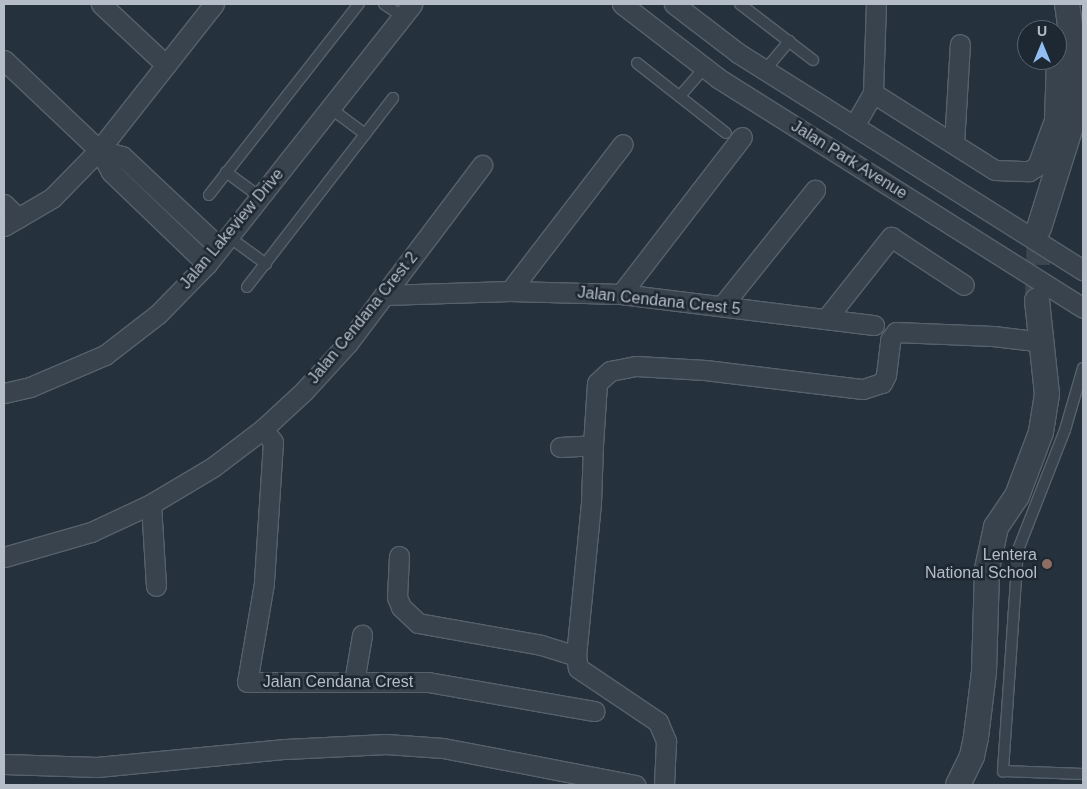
<!DOCTYPE html>
<html>
<head>
<meta charset="utf-8">
<style>
  body { margin:0 }
  #map { position:relative; width:1087px; height:789px; overflow:hidden; background:#25313c; font-family:Helvetica,sans-serif }
  div>[style] { position:absolute }
  [style*='--x'] { left:calc(var(--x)*1px); top:calc(var(--y)*1px); width:calc(var(--w)*1px); rotate:calc(var(--a)*1deg) }
  .tertiary-tunnel>* { height:24px; margin-top:-12px; transform-origin:0; background:repeating-linear-gradient(90deg,#3b4651 0 24px,transparent 0 36px) }
  .roads { filter:drop-shadow(1px 0 #57616b) drop-shadow(-1px 0 #57616b) drop-shadow(0 1px #57616b) drop-shadow(0 -1px #57616b) }
  .service>* { height:10px; margin:-5px; padding:0 5px; transform-origin:5px; border-radius:5px; background:#39434d }
  .minor>* { height:19px; margin:-9.5px; padding:0 9.5px; transform-origin:9.5px; border-radius:9.5px; background:#39434d }
  .tertiary>* { height:24px; margin:-12px; padding:0 12px; transform-origin:12px; border-radius:12px; background:#39434d }
  .dots>* { width:14px; height:14px; translate:-50% -50%; box-sizing:border-box; border:2px solid #1e2832; border-radius:50% }
  span { translate:-50% -50%; white-space:nowrap; text-align:center; line-height:1.15; -webkit-text-stroke:5px #1e2832; paint-order:stroke }
  .street-label { font-size:16px; color:#b5bec8 }
  .poi-label { font-size:16px; color:#b5bec8 }
  .right { translate:-100% -50%; text-align:right }
  .frame { position:absolute; inset:0; border:5px solid #b5bec8; pointer-events:none }
  .north { position:absolute; left:1017px; top:20px; width:50px; height:50px; box-sizing:border-box; background:#1e2832; border:1px solid #5a646e; border-radius:50%; rotate:0deg; font-size:14px; font-weight:700; line-height:20px; text-align:center; color:#b5bec8 }
  .north::after { content:''; display:block; margin:auto; width:18px; height:22px; background:#90bdf2; clip-path:polygon(50% 0,100% 100%,50% 72%,0 100%) }
</style>
</head>
<body>
<div id="map">
  <div class="tertiary-tunnel">
    <i style="--x:1037;--y:301;--w:73;--a:-88.4"></i>
  </div>
  <div class="roads">
    <div class="service">
      <i style="--x:384;--y:4;--w:22;--a:34"></i>
      <i style="--x:740;--y:4;--w:92;--a:37.5"></i>
      <i style="--x:637;--y:63;--w:113;--a:38.2"></i>
      <i style="--x:765;--y:70;--w:38;--a:-50"></i>
      <i style="--x:680;--y:96;--w:38;--a:-49"></i>
      <i style="--x:330;--y:108;--w:44;--a:36.6"></i>
      <i style="--x:226;--y:172;--w:42;--a:36.3"></i>
      <i style="--x:209;--y:195;--w:243;--a:-51.9"></i>
      <i style="--x:229;--y:237;--w:46;--a:36.1"></i>
      <i style="--x:247;--y:287;--w:239;--a:-52.3"></i>
      <i style="--x:1083;--y:368;--w:65;--a:106.2"></i>
      <i style="--x:1065;--y:430;--w:129;--a:111.4"></i>
      <i style="--x:1018;--y:550;--w:222;--a:93.9"></i>
      <i style="--x:1003;--y:771;--w:80;--a:2.1"></i>
    </div>
    <div class="minor">
      <i style="--x:101;--y:4;--w:89;--a:43.2"></i>
      <i style="--x:622;--y:4;--w:121;--a:37.6"></i>
      <i style="--x:718;--y:78;--w:431;--a:32.2"></i>
      <i style="--x:674;--y:4;--w:81;--a:37.4"></i>
      <i style="--x:738;--y:53;--w:408;--a:32.2"></i>
      <i style="--x:4;--y:60;--w:131;--a:43.5"></i>
      <i style="--x:99;--y:150;--w:25;--a:61"></i>
      <i style="--x:111;--y:172;--w:133;--a:43.8"></i>
      <i style="--x:873;--y:93;--w:144;--a:32.3"></i>
      <i style="--x:995;--y:170;--w:34;--a:2"></i>
      <i style="--x:1029;--y:171;--w:9;--a:-32"></i>
      <i style="--x:1037;--y:166;--w:49;--a:-69.7"></i>
      <i style="--x:1054;--y:120;--w:60;--a:-88.1"></i>
      <i style="--x:854;--y:126;--w:38;--a:-60"></i>
      <i style="--x:873;--y:93;--w:89;--a:-88.1"></i>
      <i style="--x:954;--y:144;--w:100;--a:-86.6"></i>
      <i style="--x:99;--y:150;--w:24;--a:15"></i>
      <i style="--x:122;--y:156;--w:134;--a:43.2"></i>
      <i style="--x:4;--y:204;--w:20;--a:45"></i>
      <i style="--x:4;--y:226;--w:56;--a:-30.3"></i>
      <i style="--x:52;--y:198;--w:67;--a:-45.6"></i>
      <i style="--x:99;--y:150;--w:186;--a:-51.8"></i>
      <i style="--x:510;--y:291;--w:185;--a:-52.5"></i>
      <i style="--x:621;--y:294;--w:198;--a:-52.4"></i>
      <i style="--x:384;--y:295;--w:126;--a:-1.8"></i>
      <i style="--x:510;--y:291;--w:111;--a:1.5"></i>
      <i style="--x:621;--y:294;--w:255;--a:7"></i>
      <i style="--x:722;--y:306;--w:149;--a:-51.3"></i>
      <i style="--x:826;--y:319;--w:105;--a:-51.6"></i>
      <i style="--x:891;--y:237;--w:87;--a:33.3"></i>
      <i style="--x:4;--y:393;--w:27;--a:-13"></i>
      <i style="--x:30;--y:387;--w:82;--a:-23.1"></i>
      <i style="--x:105;--y:355;--w:67;--a:-37.7"></i>
      <i style="--x:158;--y:314;--w:70;--a:-45.6"></i>
      <i style="--x:207;--y:264;--w:331;--a:-51.7"></i>
      <i style="--x:263;--y:429;--w:16;--a:52"></i>
      <i style="--x:273;--y:442;--w:141;--a:93.7"></i>
      <i style="--x:264;--y:583;--w:100;--a:99.7"></i>
      <i style="--x:247;--y:682;--w:181;--a:0"></i>
      <i style="--x:428;--y:682;--w:169;--a:9.9"></i>
      <i style="--x:593;--y:445;--w:58;--a:92"></i>
      <i style="--x:591;--y:503;--w:154;--a:95.6"></i>
      <i style="--x:576;--y:656;--w:12;--a:81"></i>
      <i style="--x:578;--y:668;--w:97;--a:34"></i>
      <i style="--x:658;--y:722;--w:21;--a:67"></i>
      <i style="--x:666;--y:741;--w:44;--a:92.6"></i>
      <i style="--x:560;--y:447;--w:33;--a:-3"></i>
      <i style="--x:593;--y:445;--w:62;--a:-86.3"></i>
      <i style="--x:597;--y:383;--w:18;--a:-43"></i>
      <i style="--x:610;--y:371;--w:26;--a:-11"></i>
      <i style="--x:636;--y:366;--w:69;--a:3.3"></i>
      <i style="--x:705;--y:370;--w:159;--a:6.9"></i>
      <i style="--x:863;--y:389;--w:20;--a:-18"></i>
      <i style="--x:882;--y:383;--w:9;--a:-63"></i>
      <i style="--x:886;--y:375;--w:35;--a:-83"></i>
      <i style="--x:890;--y:340;--w:10;--a:-53"></i>
      <i style="--x:896;--y:332;--w:97;--a:2.4"></i>
      <i style="--x:993;--y:336;--w:50;--a:6.8"></i>
      <i style="--x:151;--y:504;--w:82;--a:86.5"></i>
      <i style="--x:399;--y:556;--w:41;--a:92.8"></i>
      <i style="--x:397;--y:597;--w:11;--a:68"></i>
      <i style="--x:401;--y:607;--w:23;--a:43"></i>
      <i style="--x:418;--y:623;--w:125;--a:10.1"></i>
      <i style="--x:541;--y:645;--w:37;--a:17"></i>
      <i style="--x:4;--y:557;--w:91;--a:-16"></i>
      <i style="--x:91;--y:532;--w:66;--a:-25"></i>
      <i style="--x:151;--y:504;--w:72;--a:-30.8"></i>
      <i style="--x:213;--y:467;--w:63;--a:-37.2"></i>
      <i style="--x:263;--y:429;--w:56;--a:-42.8"></i>
      <i style="--x:304;--y:391;--w:65;--a:-47.5"></i>
      <i style="--x:348;--y:343;--w:223;--a:-53"></i>
      <i style="--x:354;--y:682;--w:48;--a:-80.3"></i>
      <i style="--x:4;--y:764;--w:93;--a:1.8"></i>
      <i style="--x:97;--y:767;--w:189;--a:-5.5"></i>
      <i style="--x:285;--y:749;--w:101;--a:-2.8"></i>
      <i style="--x:386;--y:744;--w:57;--a:4"></i>
      <i style="--x:443;--y:748;--w:196;--a:10.9"></i>
    </div>
    <div class="tertiary">
      <i style="--x:1039;--y:228;--w:123;--a:-72.5"></i>
      <i style="--x:1076;--y:111;--w:44;--a:-90"></i>
      <i style="--x:1076;--y:67;--w:64;--a:-98.1"></i>
      <i style="--x:958;--y:785;--w:32;--a:-64"></i>
      <i style="--x:972;--y:756;--w:19;--a:-78"></i>
      <i style="--x:976;--y:737;--w:65;--a:-83"></i>
      <i style="--x:984;--y:672;--w:103;--a:-88.3"></i>
      <i style="--x:987;--y:569;--w:43;--a:-77.9"></i>
      <i style="--x:996;--y:527;--w:37;--a:-56"></i>
      <i style="--x:1017;--y:496;--w:68;--a:-69.4"></i>
      <i style="--x:1041;--y:432;--w:38;--a:-81"></i>
      <i style="--x:1047;--y:394;--w:94;--a:-96.1"></i>
    </div>
  </div>
  <div class="dots">
    <i style="left:1047px;top:564px;background:#8d6e63"></i>
  </div>
  <div class="street-label">
    <span style="left:849px;top:160px;rotate:32deg">Jalan Park Avenue</span>
    <span style="left:232px;top:229px;rotate:-50deg">Jalan Lakeview Drive</span>
    <span style="left:659px;top:301px;rotate:6deg">Jalan Cendana Crest 5</span>
    <span style="left:363px;top:318px;rotate:-51deg">Jalan Cendana Crest 2</span>
    <span style="left:338px;top:682px">Jalan Cendana Crest</span>
  </div>
  <div class="poi-label">
    <span class="right" style="left:1037px;top:564px">Lentera<br>National School</span>
  </div>
  <div class="frame"></div>
  <div class="north">U</div>
</div>
</body>
</html>
